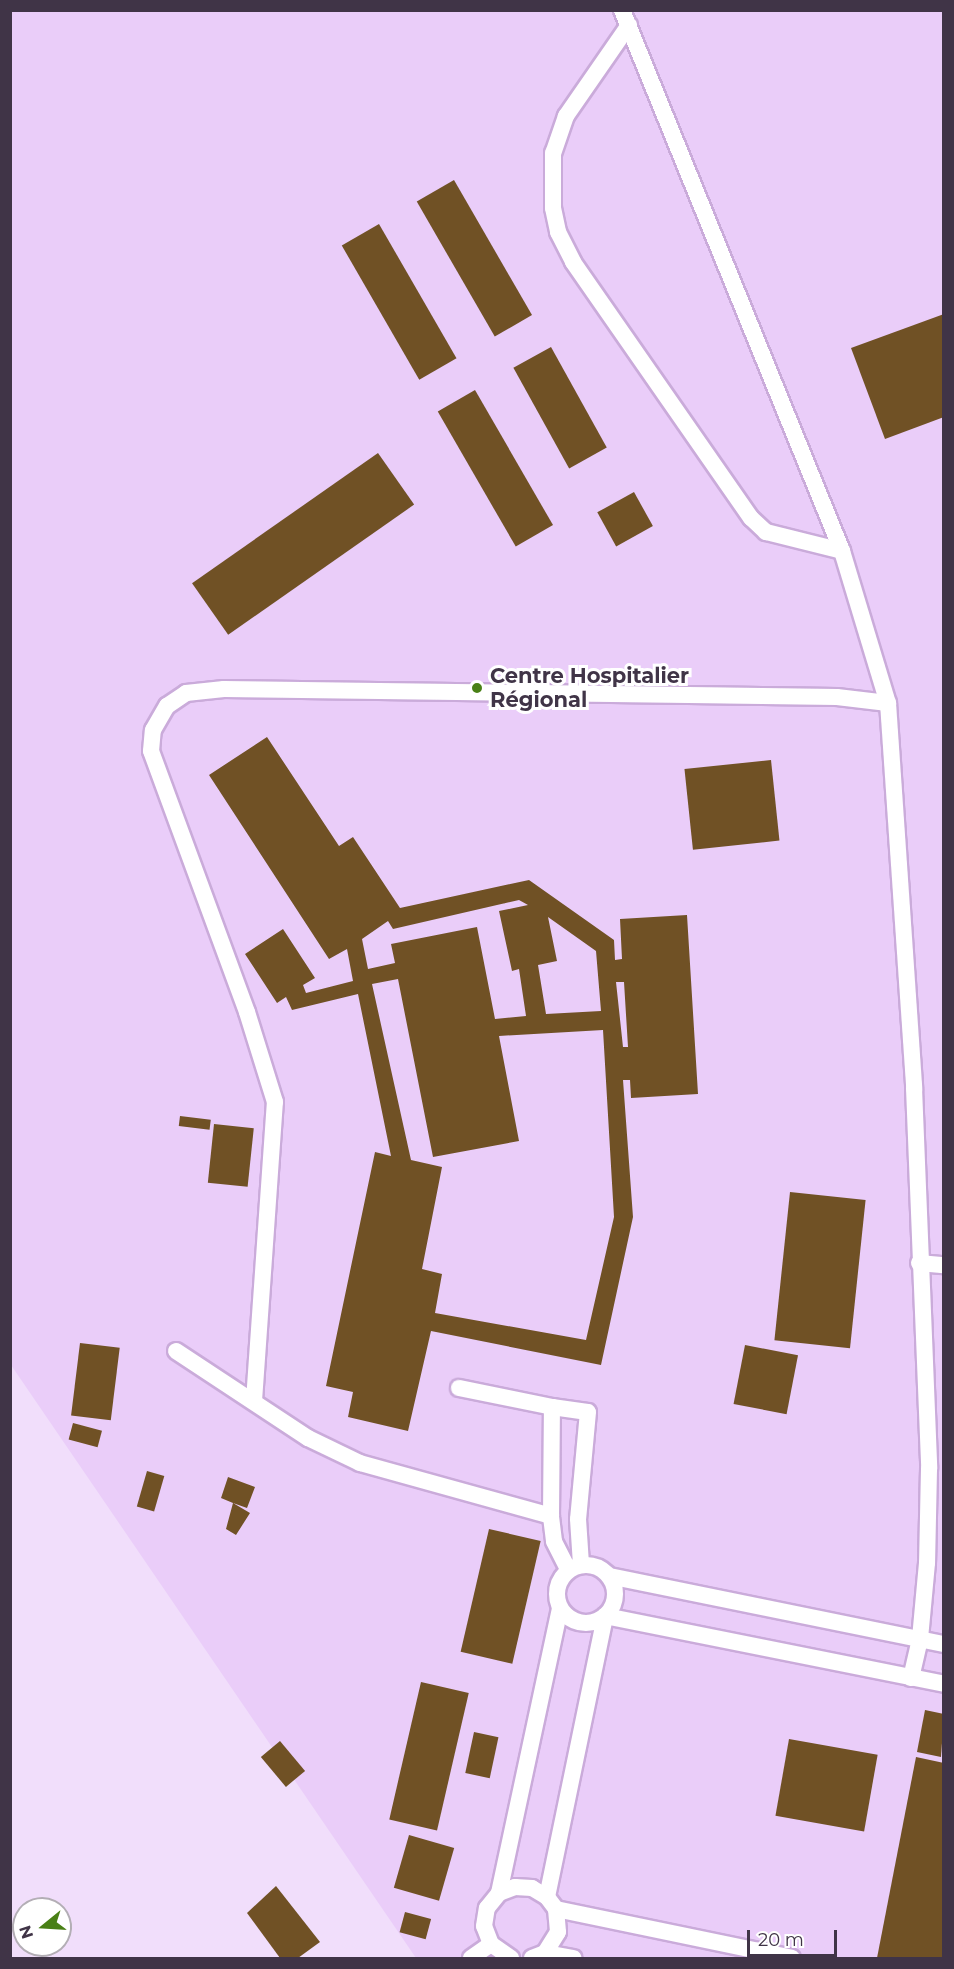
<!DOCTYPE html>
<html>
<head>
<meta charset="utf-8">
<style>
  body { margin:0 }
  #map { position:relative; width:954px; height:1969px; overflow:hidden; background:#f1defb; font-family:Montserrat,sans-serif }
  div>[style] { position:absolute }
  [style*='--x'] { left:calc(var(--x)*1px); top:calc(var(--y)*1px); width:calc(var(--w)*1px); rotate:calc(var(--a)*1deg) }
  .built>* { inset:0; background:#eacdf9 }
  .building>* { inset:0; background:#705125; transform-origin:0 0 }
  .roads { filter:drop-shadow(2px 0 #caabda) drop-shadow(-2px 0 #caabda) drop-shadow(0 2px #caabda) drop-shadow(0 -2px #caabda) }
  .lane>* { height:16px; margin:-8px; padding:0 8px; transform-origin:8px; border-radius:8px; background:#fff }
  .lane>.ring { margin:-8px; padding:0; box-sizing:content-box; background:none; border:16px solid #fff; border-radius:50% }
  .dots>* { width:16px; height:16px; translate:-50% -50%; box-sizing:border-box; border:3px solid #fff; border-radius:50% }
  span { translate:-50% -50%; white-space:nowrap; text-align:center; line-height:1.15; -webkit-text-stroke:6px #fff; paint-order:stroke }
  .poi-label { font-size:21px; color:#403447; font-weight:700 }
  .left { translate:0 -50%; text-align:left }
  .frame { position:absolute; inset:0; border:12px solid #403447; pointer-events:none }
  .north { position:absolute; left:12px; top:1897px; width:60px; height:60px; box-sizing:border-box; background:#fff; border:2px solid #b3aeb5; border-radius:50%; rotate:252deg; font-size:16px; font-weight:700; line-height:24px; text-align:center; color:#403447 }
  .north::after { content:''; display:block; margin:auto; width:21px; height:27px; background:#498016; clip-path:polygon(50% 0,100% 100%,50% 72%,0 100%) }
  .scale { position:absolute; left:747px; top:1930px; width:90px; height:27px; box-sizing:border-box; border:3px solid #403447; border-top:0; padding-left:8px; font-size:18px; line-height:21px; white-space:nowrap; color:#403447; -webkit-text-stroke:4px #fff; paint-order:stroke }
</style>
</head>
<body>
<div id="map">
  <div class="built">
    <i style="clip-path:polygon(10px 11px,943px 11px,943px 1958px,416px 1958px,11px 1365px)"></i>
  </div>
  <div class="building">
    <i style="left:454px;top:180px;width:156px;height:43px;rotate:60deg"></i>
    <i style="left:379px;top:224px;width:155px;height:43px;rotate:60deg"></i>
    <i style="clip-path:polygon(944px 314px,944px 417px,885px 439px,851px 348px)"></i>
    <i style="left:551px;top:347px;width:115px;height:43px;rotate:61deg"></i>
    <i style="left:475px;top:390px;width:156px;height:43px;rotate:60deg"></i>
    <i style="left:378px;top:453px;width:63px;height:227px;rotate:55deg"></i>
    <i style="left:634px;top:492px;width:39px;height:42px;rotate:61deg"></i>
    <i style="clip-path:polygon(evenodd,267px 737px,339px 846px,353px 837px,400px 908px,529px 880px,614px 940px,615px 960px,622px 959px,620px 919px,687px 915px,698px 1094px,631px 1098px,630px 1080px,623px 1080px,633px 1217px,601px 1365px,431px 1331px,408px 1431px,348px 1417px,353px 1392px,326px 1386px,375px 1152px,391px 1156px,358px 994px,292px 1010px,286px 997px,277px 1003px,245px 954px,283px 929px,315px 978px,303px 985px,306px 993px,353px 981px,347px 949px,329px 959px,209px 775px,267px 737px,519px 900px,528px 905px,499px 911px,512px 971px,519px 969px,526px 1016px,495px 1019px,477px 927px,391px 944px,395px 963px,368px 969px,362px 939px,388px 921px,393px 929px,519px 900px,267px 737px,548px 917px,596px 951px,601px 1011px,546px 1014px,538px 965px,557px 961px,548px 917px,267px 737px,398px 979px,433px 1157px,519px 1141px,499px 1036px,603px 1030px,614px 1217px,586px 1340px,435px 1313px,442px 1274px,422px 1269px,442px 1167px,411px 1160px,372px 984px,398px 979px,267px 737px,616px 982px,624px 982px,628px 1047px,623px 1047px,616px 982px)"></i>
    <i style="left:771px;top:760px;width:81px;height:87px;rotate:84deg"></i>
    <i style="left:180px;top:1116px;width:31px;height:10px;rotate:7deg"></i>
    <i style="left:214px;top:1124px;width:40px;height:59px;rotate:6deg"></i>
    <i style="left:790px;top:1192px;width:76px;height:149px;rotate:6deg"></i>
    <i style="left:80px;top:1343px;width:40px;height:73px;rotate:7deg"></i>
    <i style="left:745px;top:1345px;width:54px;height:60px;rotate:11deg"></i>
    <i style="left:73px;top:1423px;width:30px;height:17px;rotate:15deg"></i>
    <i style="left:147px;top:1471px;width:18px;height:37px;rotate:16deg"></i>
    <i style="clip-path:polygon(228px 1477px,255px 1487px,247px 1508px,233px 1503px,250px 1513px,236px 1535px,226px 1529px,233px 1503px,221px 1498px)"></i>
    <i style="left:489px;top:1529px;width:53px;height:126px;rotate:13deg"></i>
    <i style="left:421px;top:1682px;width:49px;height:141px;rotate:13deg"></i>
    <i style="clip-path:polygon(925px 1710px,944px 1714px,941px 1757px,917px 1752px)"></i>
    <i style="left:474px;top:1732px;width:25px;height:42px;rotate:12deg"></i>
    <i style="left:789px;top:1739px;width:90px;height:78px;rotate:10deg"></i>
    <i style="left:280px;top:1741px;width:39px;height:25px;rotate:50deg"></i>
    <i style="clip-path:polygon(916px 1757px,944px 1763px,944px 1958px,877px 1958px)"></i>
    <i style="left:409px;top:1835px;width:47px;height:55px;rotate:16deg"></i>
    <i style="clip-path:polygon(276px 1886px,320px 1942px,298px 1958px,280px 1958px,247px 1913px)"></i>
    <i style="left:405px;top:1912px;width:27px;height:21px;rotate:15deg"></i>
  </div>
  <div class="roads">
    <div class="lane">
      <i style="--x:622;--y:10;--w:584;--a:67.87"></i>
      <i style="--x:842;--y:551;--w:159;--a:73.2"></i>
      <i style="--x:888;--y:703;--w:386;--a:86.1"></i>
      <i style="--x:914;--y:1088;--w:381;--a:87.7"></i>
      <i style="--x:929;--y:1469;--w:94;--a:91.2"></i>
      <i style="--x:927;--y:1563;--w:76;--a:95.3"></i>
      <i style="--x:920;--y:1639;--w:40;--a:103"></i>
      <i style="--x:629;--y:25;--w:111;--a:124.7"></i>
      <i style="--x:566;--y:116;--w:39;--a:109"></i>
      <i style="--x:553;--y:153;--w:55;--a:90"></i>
      <i style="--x:553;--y:208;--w:25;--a:78"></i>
      <i style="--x:558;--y:232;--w:34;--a:63"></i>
      <i style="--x:573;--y:262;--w:312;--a:55.2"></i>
      <i style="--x:751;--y:518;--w:21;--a:43"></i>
      <i style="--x:766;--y:532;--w:78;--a:14"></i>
      <i style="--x:919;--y:1263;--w:25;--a:5"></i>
      <i style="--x:176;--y:1351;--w:158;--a:33.4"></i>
      <i style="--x:308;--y:1438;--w:58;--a:25.7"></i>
      <i style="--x:360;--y:1463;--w:198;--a:15.5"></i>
      <i style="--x:459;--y:1388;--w:95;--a:11.5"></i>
      <i style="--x:254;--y:1401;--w:300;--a:-86"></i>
      <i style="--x:275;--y:1102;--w:94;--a:-107.3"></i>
      <i style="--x:247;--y:1012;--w:278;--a:-110.2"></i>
      <i style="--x:151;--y:751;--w:21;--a:-85"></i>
      <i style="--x:153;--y:730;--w:28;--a:-60"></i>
      <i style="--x:167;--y:706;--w:23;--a:-34"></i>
      <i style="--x:186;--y:693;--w:38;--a:-6"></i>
      <i style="--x:224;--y:689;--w:613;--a:0.75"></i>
      <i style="--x:837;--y:697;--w:51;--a:6.7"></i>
      <i class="ring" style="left:557px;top:1565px;width:42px;height:42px"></i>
      <i style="--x:568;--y:1569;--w:31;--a:-117"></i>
      <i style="--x:554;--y:1541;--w:25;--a:-97"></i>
      <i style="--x:551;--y:1516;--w:109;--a:-89.5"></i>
      <i style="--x:552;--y:1407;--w:36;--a:8"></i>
      <i style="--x:588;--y:1412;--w:107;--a:95.3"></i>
      <i style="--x:578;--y:1519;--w:45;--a:86.2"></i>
      <i style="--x:609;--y:1576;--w:342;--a:11.5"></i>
      <i style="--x:499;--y:1893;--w:290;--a:-77.9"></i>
      <i style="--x:547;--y:1897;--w:287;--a:-78.3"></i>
      <i style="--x:605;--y:1616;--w:346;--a:11.3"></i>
      <i style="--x:556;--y:1909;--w:241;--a:11.7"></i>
      <i style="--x:545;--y:1953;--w:29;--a:10"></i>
      <i style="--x:471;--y:1958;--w:24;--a:-35"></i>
      <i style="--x:511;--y:1958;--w:24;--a:-145"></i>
      <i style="--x:491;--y:1944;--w:19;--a:-111"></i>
      <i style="--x:484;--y:1926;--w:18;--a:-81"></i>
      <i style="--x:487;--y:1908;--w:19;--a:-51"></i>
      <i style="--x:499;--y:1893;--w:17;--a:-21"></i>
      <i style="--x:515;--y:1887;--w:17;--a:3"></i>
      <i style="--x:532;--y:1888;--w:17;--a:31"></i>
      <i style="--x:547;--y:1897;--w:15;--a:53"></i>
      <i style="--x:556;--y:1909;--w:23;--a:85"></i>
      <i style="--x:558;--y:1932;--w:25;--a:122"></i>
      <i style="--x:545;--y:1953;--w:14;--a:159"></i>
    </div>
  </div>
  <div class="dots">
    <i style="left:477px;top:688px;background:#498016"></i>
  </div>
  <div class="poi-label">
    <span class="left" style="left:490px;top:688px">Centre Hospitalier<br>Régional</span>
  </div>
  <div class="frame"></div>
  <div class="north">N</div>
  <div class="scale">20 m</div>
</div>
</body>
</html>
